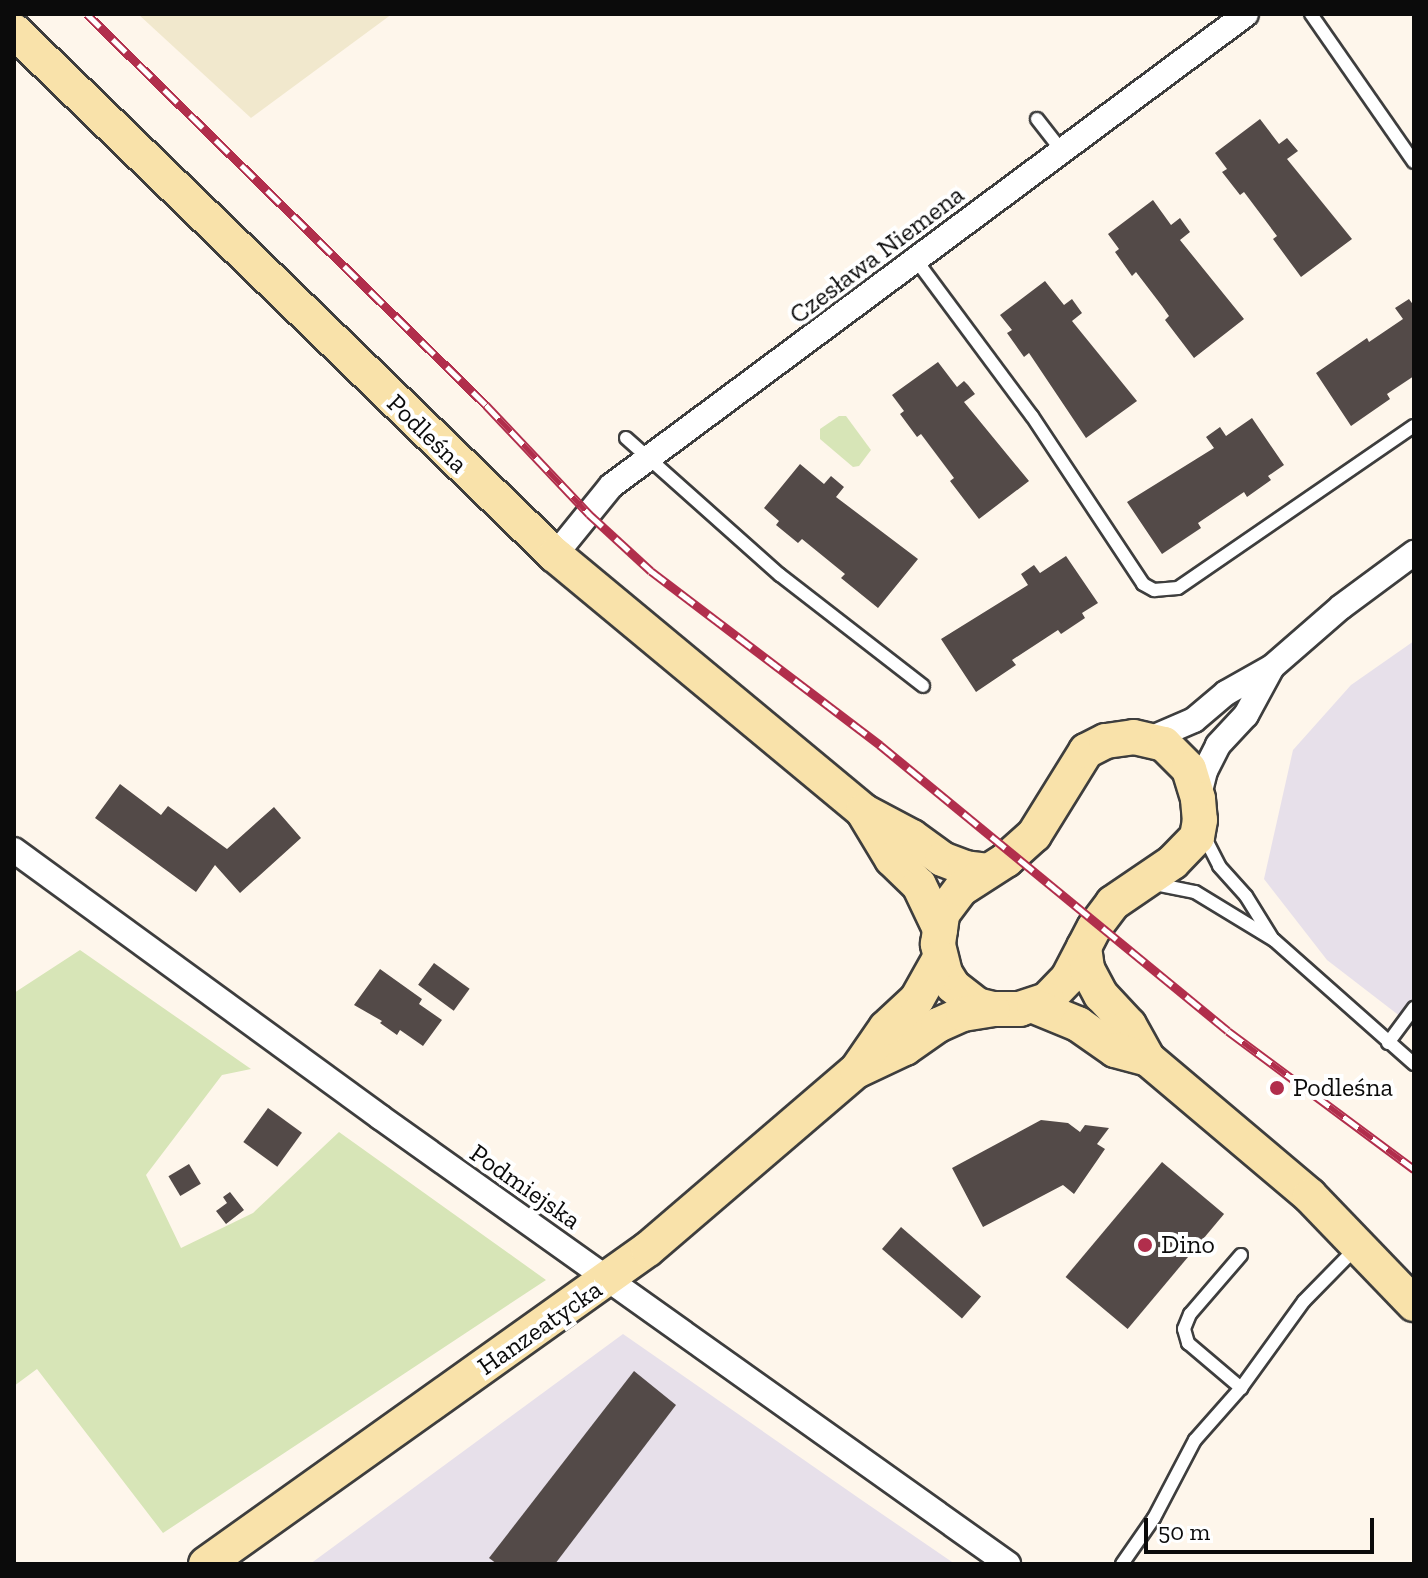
<!DOCTYPE html>
<html>
<head>
<meta charset="utf-8">
<style>
  body { margin:0 }
  #map { position:relative; width:1428px; height:1578px; overflow:hidden; background:#fef6eb; font-family:"Zilla Slab",serif }
  div>[style] { position:absolute }
  [style*='--x'] { left:calc(var(--x)*1px); top:calc(var(--y)*1px); width:calc(var(--w)*1px); rotate:calc(var(--a)*1deg) }
  .industrial>* { inset:0; background:#e7e0ea }
  .farmland>* { inset:0; background:#f1e8cd }
  .green>* { inset:0; background:#d7e5b7 }
  .building>* { inset:0; background:#534a48; transform-origin:0 0 }
  .roads { filter:drop-shadow(2px 0 #3e3e3e) drop-shadow(-2px 0 #3e3e3e) drop-shadow(0 2px #3e3e3e) drop-shadow(0 -2px #3e3e3e) }
  .lane>* { height:12px; margin:-6px; padding:0 6px; transform-origin:6px; border-radius:6px; background:#fff }
  .street>* { height:24px; margin:-12px; padding:0 12px; transform-origin:12px; border-radius:12px; background:#fff }
  .secondary>* { height:34px; margin:-17px; padding:0 17px; transform-origin:17px; border-radius:17px; background:#f9e2aa }
  .rail>* { height:9px; margin-top:-4.5px; transform-origin:0; background:repeating-linear-gradient(90deg,#fff 0 18px,#b12e4c 0 36px); box-sizing:border-box; border-block:2px solid #b12e4c }
  .dots>* { width:22px; height:22px; translate:-50% -50%; box-sizing:border-box; border:4px solid #fff; border-radius:50% }
  span { translate:-50% -50%; white-space:nowrap; text-align:center; line-height:1.15; -webkit-text-stroke:8px #fff; paint-order:stroke }
  .street-label { font-size:26px; color:#0b0b0b }
  .poi-label { font-size:26px; color:#0b0b0b }
  .left { translate:0 -50%; text-align:left }
  .frame { position:absolute; inset:0; border:16px solid #0b0b0b; pointer-events:none }
  .scale { position:absolute; left:1144px; top:1518px; width:230px; height:36px; box-sizing:border-box; border:4px solid #0b0b0b; border-top:0; padding-left:10px; font-size:24px; line-height:28px; white-space:nowrap; color:#0b0b0b; -webkit-text-stroke:6px #fff; paint-order:stroke }
</style>
</head>
<body>
<div id="map">
  <div class="industrial">
    <i style="clip-path:polygon(1414px 641px,1414px 1027px,1327px 960px,1264px 879px,1293px 750px,1351px 685px)"></i>
    <i style="clip-path:polygon(623px 1334px,863px 1501px,955px 1564px,310px 1564px)"></i>
  </div>
  <div class="farmland">
    <i style="clip-path:polygon(138px 14px,392px 14px,251px 118px)"></i>
  </div>
  <div class="green">
    <i style="clip-path:polygon(839px 416px,846px 416px,871px 450px,859px 466px,853px 467px,820px 439px,820px 429px)"></i>
    <i style="clip-path:polygon(80px 950px,251px 1069px,222px 1075px,146px 1175px,181px 1248px,253px 1213px,339px 1132px,546px 1280px,163px 1533px,37px 1369px,14px 1386px,14px 993px)"></i>
  </div>
  <div class="building">
    <i style="clip-path:polygon(1260px 119px,1279px 144px,1287px 138px,1298px 151px,1287px 159px,1352px 239px,1301px 277px,1273px 239px,1277px 236px,1244px 192px,1240px 195px,1222px 172px,1227px 169px,1215px 153px)"></i>
    <i style="clip-path:polygon(1153px 200px,1171px 225px,1180px 218px,1190px 232px,1180px 240px,1244px 319px,1194px 358px,1165px 320px,1169px 316px,1162px 306px,1136px 272px,1132px 276px,1115px 252px,1119px 249px,1108px 234px)"></i>
    <i style="clip-path:polygon(1045px 281px,1064px 305px,1072px 299px,1082px 313px,1072px 321px,1137px 401px,1086px 438px,1029px 353px,1024px 357px,1007px 333px,1012px 330px,1000px 315px)"></i>
    <i style="clip-path:polygon(1409px 299px,1414px 306px,1414px 376px,1387px 394px,1390px 399px,1351px 426px,1316px 373px,1367px 338px,1369px 342px,1403px 319px,1395px 308px)"></i>
    <i style="clip-path:polygon(938px 362px,957px 387px,964px 381px,968px 385px,975px 394px,964px 402px,1029px 481px,979px 519px,950px 481px,954px 478px,921px 434px,917px 437px,900px 414px,904px 411px,892px 395px)"></i>
    <i style="clip-path:polygon(1252px 418px,1284px 465px,1268px 476px,1271px 480px,1247px 497px,1244px 492px,1198px 523px,1201px 528px,1162px 554px,1127px 502px,1214px 448px,1206px 437px,1220px 427px,1226px 436px)"></i>
    <i style="clip-path:polygon(800px 464px,824px 484px,831px 476px,844px 487px,836px 497px,918px 559px,878px 608px,841px 578px,845px 574px,802px 539px,798px 543px,776px 525px,779px 521px,764px 508px)"></i>
    <i style="clip-path:polygon(1066px 556px,1098px 603px,1082px 613px,1085px 618px,1061px 634px,1058px 630px,1012px 660px,1016px 665px,976px 692px,941px 639px,1028px 585px,1021px 574px,1034px 565px,1040px 573px)"></i>
    <i style="clip-path:polygon(120px 784px,161px 815px,168px 806px,227px 849px,274px 807px,301px 838px,240px 893px,215px 865px,196px 892px,95px 818px)"></i>
    <i style="left:434px;top:963px;width:44px;height:27px;rotate:36deg"></i>
    <i style="clip-path:polygon(380px 969px,422px 999px,419px 1004px,442px 1020px,423px 1046px,400px 1030px,397px 1035px,380px 1023px,382px 1021px,354px 1005px)"></i>
    <i style="left:268px;top:1108px;width:42px;height:42px;rotate:36deg"></i>
    <i style="clip-path:polygon(1041px 1120px,1068px 1123px,1080px 1132px,1085px 1125px,1109px 1128px,1097px 1144px,1105px 1149px,1074px 1194px,1063px 1185px,983px 1227px,952px 1168px)"></i>
    <i style="left:1162px;top:1162px;width:81px;height:150px;rotate:40deg"></i>
    <i style="left:189px;top:1164px;width:23px;height:24px;rotate:59deg"></i>
    <i style="clip-path:polygon(230px 1192px,244px 1210px,226px 1224px,216px 1211px,227px 1203px,223px 1197px)"></i>
    <i style="left:901px;top:1227px;width:106px;height:29px;rotate:41deg"></i>
    <i style="clip-path:polygon(634px 1371px,676px 1405px,555px 1564px,497px 1564px,489px 1558px)"></i>
  </div>
  <div class="roads">
    <div class="lane">
      <i style="--x:1311;--y:14;--w:180;--a:55.2"></i>
      <i style="--x:1037;--y:119;--w:41;--a:52"></i>
      <i style="--x:916;--y:260;--w:194;--a:53.4"></i>
      <i style="--x:1032;--y:416;--w:201;--a:56.5"></i>
      <i style="--x:1143;--y:584;--w:13;--a:29"></i>
      <i style="--x:1154;--y:590;--w:24;--a:-5"></i>
      <i style="--x:1178;--y:588;--w:286;--a:-34.5"></i>
      <i style="--x:626;--y:438;--w:206;--a:41.7"></i>
      <i style="--x:780;--y:575;--w:181;--a:37.8"></i>
      <i style="--x:1203;--y:834;--w:36;--a:63"></i>
      <i style="--x:1219;--y:866;--w:40;--a:48"></i>
      <i style="--x:1246;--y:896;--w:49;--a:58.2"></i>
      <i style="--x:1155;--y:884;--w:41;--a:11.3"></i>
      <i style="--x:1195;--y:892;--w:92;--a:31.3"></i>
      <i style="--x:1274;--y:940;--w:187;--a:41.5"></i>
      <i style="--x:1388;--y:1043;--w:44;--a:-53.4"></i>
      <i style="--x:1241;--y:1255;--w:78;--a:130.8"></i>
      <i style="--x:1190;--y:1314;--w:16;--a:112"></i>
      <i style="--x:1184;--y:1329;--w:15;--a:74"></i>
      <i style="--x:1188;--y:1343;--w:70;--a:40.3"></i>
      <i style="--x:1122;--y:1564;--w:56;--a:-55.2"></i>
      <i style="--x:1154;--y:1518;--w:88;--a:-62.3"></i>
      <i style="--x:1195;--y:1440;--w:69;--a:-48.5"></i>
      <i style="--x:1241;--y:1388;--w:107;--a:-54.1"></i>
      <i style="--x:1304;--y:1301;--w:76;--a:-45.5"></i>
    </div>
    <div class="street">
      <i style="--x:555;--y:555;--w:89;--a:-50.9"></i>
      <i style="--x:611;--y:486;--w:791;--a:-36.62"></i>
      <i style="--x:1150;--y:739;--w:48;--a:-23.4"></i>
      <i style="--x:1194;--y:720;--w:42;--a:-40.2"></i>
      <i style="--x:1226;--y:693;--w:53;--a:-29.5"></i>
      <i style="--x:1272;--y:667;--w:91;--a:-41"></i>
      <i style="--x:1341;--y:607;--w:91;--a:-36.5"></i>
      <i style="--x:1198;--y:799;--w:29;--a:-76"></i>
      <i style="--x:1205;--y:771;--w:29;--a:-63"></i>
      <i style="--x:1218;--y:745;--w:41;--a:-47"></i>
      <i style="--x:1246;--y:715;--w:52;--a:-61.5"></i>
      <i style="--x:14;--y:850;--w:453;--a:36.1"></i>
      <i style="--x:380;--y:1117;--w:771;--a:35.44"></i>
    </div>
    <div class="secondary">
      <i style="--x:14;--y:31;--w:753;--a:44.09"></i>
      <i style="--x:555;--y:555;--w:400;--a:39.7"></i>
      <i style="--x:863;--y:811;--w:55;--a:28"></i>
      <i style="--x:912;--y:837;--w:37;--a:36"></i>
      <i style="--x:942;--y:859;--w:25;--a:21"></i>
      <i style="--x:965;--y:868;--w:23;--a:7"></i>
      <i style="--x:1134;--y:737;--w:31;--a:13"></i>
      <i style="--x:1164;--y:744;--w:35;--a:45"></i>
      <i style="--x:1189;--y:769;--w:31;--a:73"></i>
      <i style="--x:1198;--y:799;--w:21;--a:85"></i>
      <i style="--x:1200;--y:820;--w:17;--a:100"></i>
      <i style="--x:1197;--y:837;--w:35;--a:134"></i>
      <i style="--x:1173;--y:862;--w:73;--a:145.7"></i>
      <i style="--x:1113;--y:903;--w:31;--a:127"></i>
      <i style="--x:1094;--y:928;--w:56;--a:117.5"></i>
      <i style="--x:1068;--y:978;--w:30;--a:134"></i>
      <i style="--x:1047;--y:1000;--w:28;--a:162"></i>
      <i style="--x:1020;--y:1009;--w:27;--a:180"></i>
      <i style="--x:993;--y:1009;--w:16;--a:-166"></i>
      <i style="--x:977;--y:1005;--w:31;--a:-142"></i>
      <i style="--x:953;--y:986;--w:15;--a:-122"></i>
      <i style="--x:945;--y:973;--w:30;--a:-104"></i>
      <i style="--x:938;--y:944;--w:30;--a:-82"></i>
      <i style="--x:942;--y:914;--w:31;--a:-53"></i>
      <i style="--x:961;--y:889;--w:54;--a:-32.8"></i>
      <i style="--x:1006;--y:860;--w:38;--a:-42"></i>
      <i style="--x:1034;--y:835;--w:99;--a:-58.2"></i>
      <i style="--x:1086;--y:751;--w:22;--a:-27"></i>
      <i style="--x:1106;--y:741;--w:28;--a:-8"></i>
      <i style="--x:863;--y:811;--w:56;--a:58.9"></i>
      <i style="--x:892;--y:859;--w:37;--a:44"></i>
      <i style="--x:919;--y:885;--w:49;--a:64.5"></i>
      <i style="--x:1084;--y:947;--w:22;--a:82"></i>
      <i style="--x:1087;--y:969;--w:30;--a:62"></i>
      <i style="--x:1101;--y:995;--w:41;--a:47"></i>
      <i style="--x:1129;--y:1025;--w:39;--a:61"></i>
      <i style="--x:1148;--y:1059;--w:212;--a:40.2"></i>
      <i style="--x:1310;--y:1196;--w:150;--a:46.1"></i>
      <i style="--x:1034;--y:1006;--w:48;--a:22.2"></i>
      <i style="--x:1078;--y:1024;--w:45;--a:35.1"></i>
      <i style="--x:1115;--y:1050;--w:34;--a:15"></i>
      <i style="--x:858;--y:1070;--w:52;--a:-25.1"></i>
      <i style="--x:905;--y:1048;--w:40;--a:-34.9"></i>
      <i style="--x:938;--y:1025;--w:27;--a:-24"></i>
      <i style="--x:963;--y:1014;--w:30;--a:-9"></i>
      <i style="--x:206;--y:1564;--w:543;--a:-35.48"></i>
      <i style="--x:648;--y:1249;--w:275;--a:-40.6"></i>
      <i style="--x:857;--y:1070;--w:51;--a:-55.4"></i>
      <i style="--x:886;--y:1028;--w:42;--a:-43.1"></i>
      <i style="--x:917;--y:999;--w:47;--a:-60.7"></i>
    </div>
  </div>
  <div class="rail">
    <i style="--x:87;--y:14;--w:559;--a:44.42"></i>
    <i style="--x:486;--y:405;--w:150;--a:46.6"></i>
    <i style="--x:589;--y:514;--w:84;--a:42.6"></i>
    <i style="--x:651;--y:571;--w:288;--a:37.2"></i>
    <i style="--x:880;--y:745;--w:450;--a:39.4"></i>
    <i style="--x:1228;--y:1031;--w:232;--a:36.6"></i>
  </div>
  <div class="dots">
    <i style="left:1277px;top:1088px;background:#b12e4c"></i>
    <i style="left:1145px;top:1245px;background:#b12e4c"></i>
  </div>
  <div class="street-label">
    <span style="left:877px;top:255px;rotate:-37deg">Czesława Niemena</span>
    <span style="left:427px;top:434px;rotate:44deg">Podleśna</span>
    <span style="left:525px;top:1187px;rotate:35deg">Podmiejska</span>
    <span style="left:540px;top:1328px;rotate:-35deg">Hanzeatycka</span>
  </div>
  <div class="poi-label">
    <span class="left" style="left:1293px;top:1088px">Podleśna</span>
    <span class="left" style="left:1161px;top:1245px">Dino</span>
  </div>
  <div class="frame"></div>
  <div class="scale">50 m</div>
</div>
</body>
</html>
